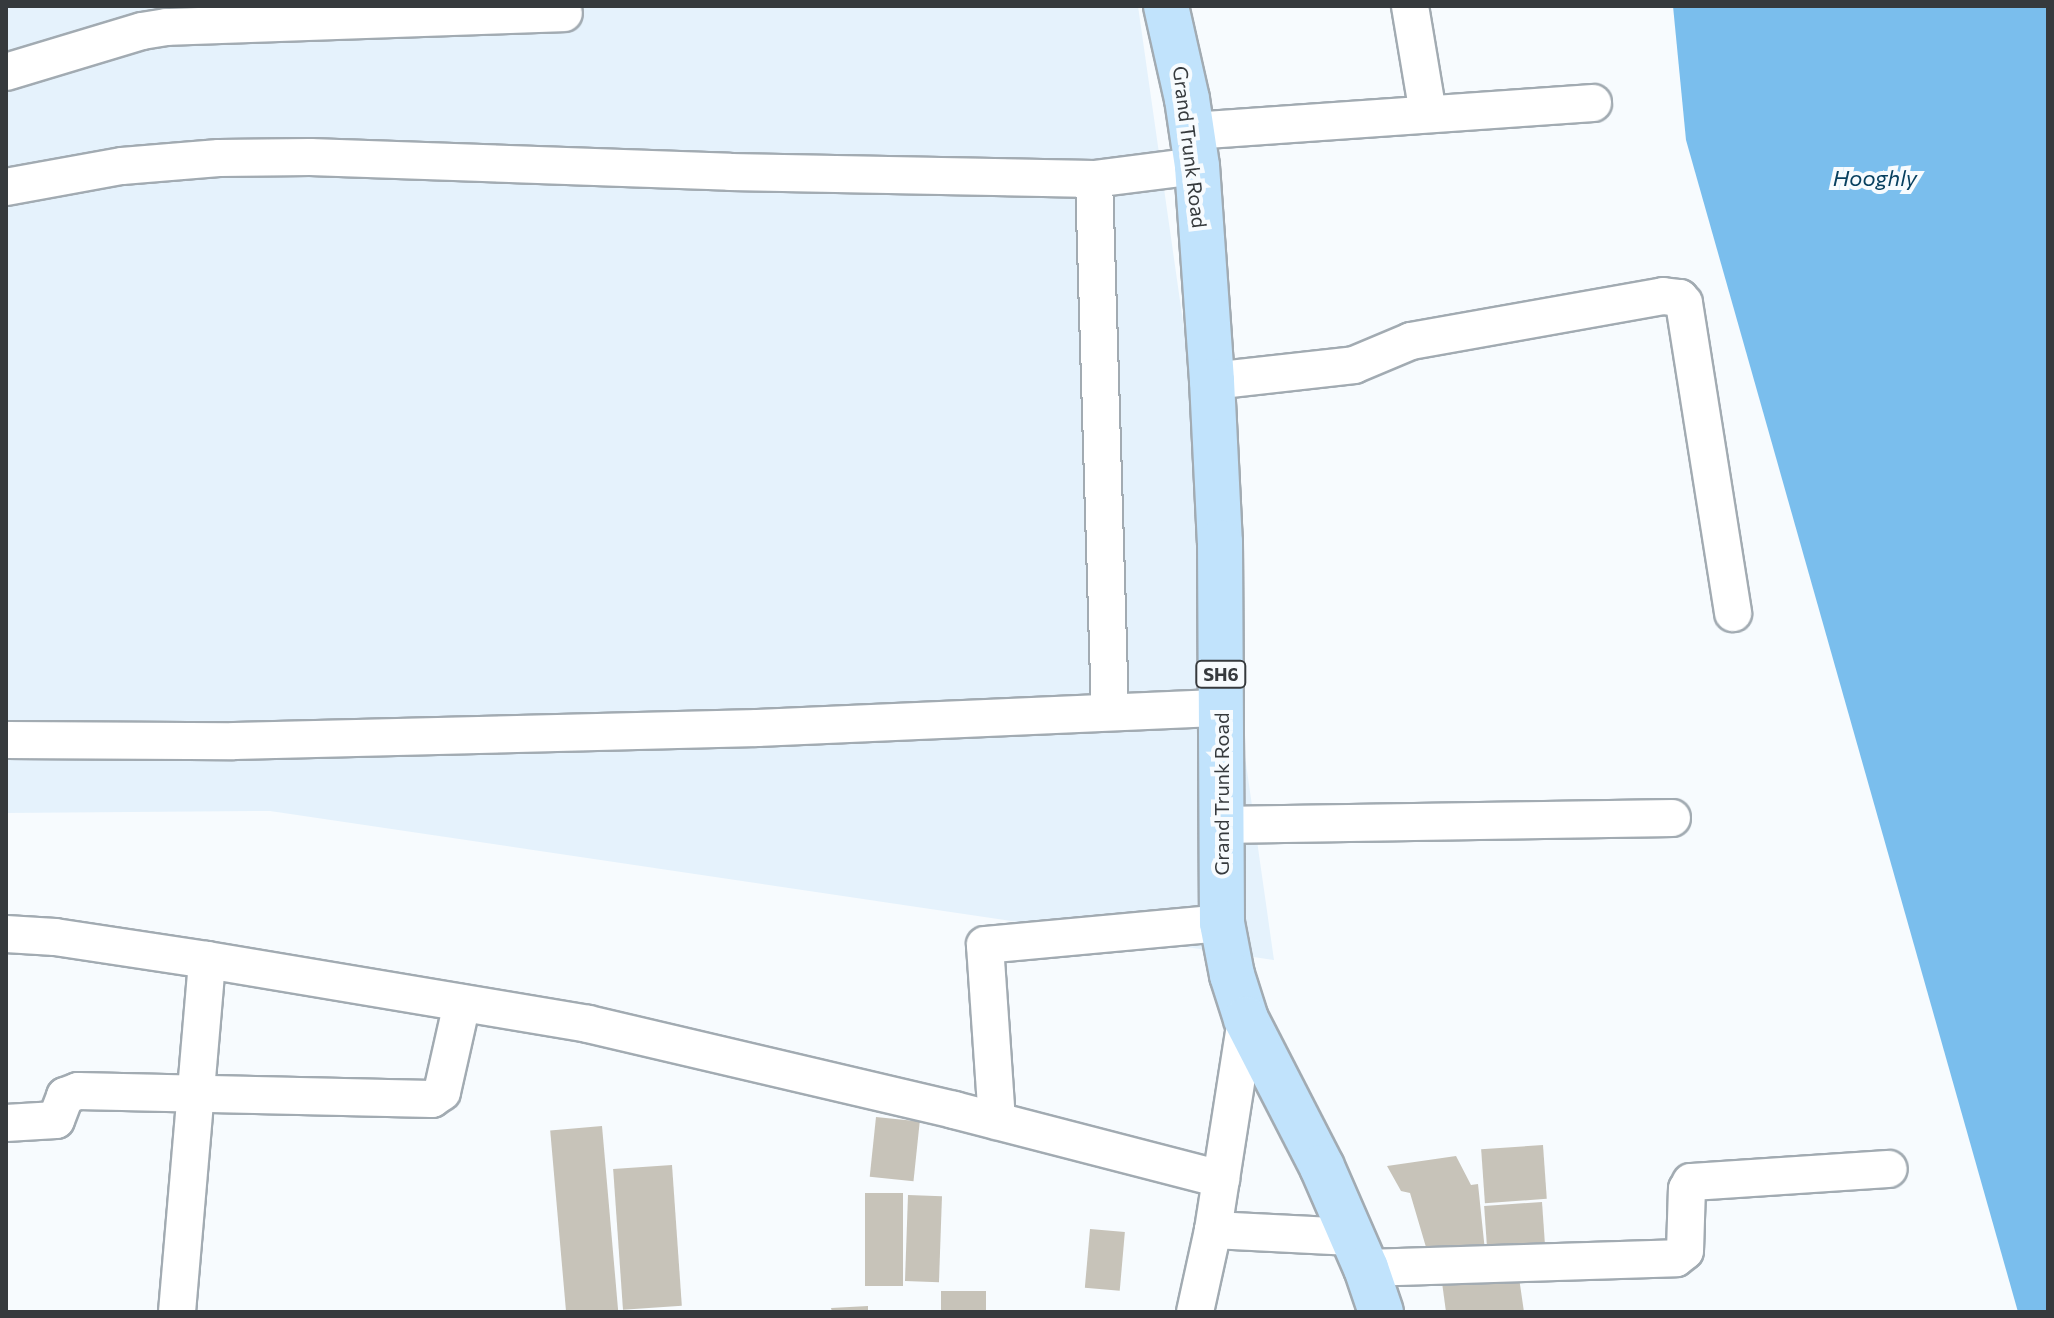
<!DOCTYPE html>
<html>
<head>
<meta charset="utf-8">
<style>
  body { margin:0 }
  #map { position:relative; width:2054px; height:1318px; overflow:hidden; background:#f7fbfe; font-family:Commissioner,sans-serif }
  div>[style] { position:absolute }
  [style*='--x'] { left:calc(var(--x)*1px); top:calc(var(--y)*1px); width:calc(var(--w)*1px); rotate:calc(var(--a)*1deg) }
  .built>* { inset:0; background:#e5f2fc }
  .water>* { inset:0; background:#7abeed }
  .building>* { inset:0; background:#c7c3b9; transform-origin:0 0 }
  .roads { filter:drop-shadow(2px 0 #a2abb2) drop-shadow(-2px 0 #a2abb2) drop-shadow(0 2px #a2abb2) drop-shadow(0 -2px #a2abb2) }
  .minor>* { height:36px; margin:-18px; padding:0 18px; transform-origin:18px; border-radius:18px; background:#fff }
  .major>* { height:44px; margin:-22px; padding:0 22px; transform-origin:22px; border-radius:22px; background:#c1e3fc }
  span { translate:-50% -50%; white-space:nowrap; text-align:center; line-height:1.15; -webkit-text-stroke:8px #f7fbfe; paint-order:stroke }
  .shield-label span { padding:2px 6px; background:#f7fbfe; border:2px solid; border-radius:6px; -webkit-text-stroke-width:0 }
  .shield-label { font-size:18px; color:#363a3d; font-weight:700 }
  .street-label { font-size:20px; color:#363a3d }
  .water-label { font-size:22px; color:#08405f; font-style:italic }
  .frame { position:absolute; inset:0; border:8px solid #363a3d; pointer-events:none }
</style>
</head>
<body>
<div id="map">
  <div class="built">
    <i style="clip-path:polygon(6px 6px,1138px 6px,1274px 960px,270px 811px,6px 813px)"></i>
  </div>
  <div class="water">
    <i style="clip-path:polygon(1673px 6px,2048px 6px,2048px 1312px,2018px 1312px,1686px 140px)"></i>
  </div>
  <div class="building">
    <i style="left:876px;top:1117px;width:44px;height:60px;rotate:6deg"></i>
    <i style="left:602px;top:1126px;width:187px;height:52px;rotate:85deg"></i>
    <i style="left:1543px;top:1145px;width:54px;height:62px;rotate:86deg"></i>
    <i style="clip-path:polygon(1456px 1156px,1471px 1185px,1478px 1184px,1485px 1251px,1428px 1254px,1410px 1193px,1401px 1191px,1387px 1166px)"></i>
    <i style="left:672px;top:1165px;width:141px;height:59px;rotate:86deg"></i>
    <i style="left:865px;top:1193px;width:38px;height:93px"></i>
    <i style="left:908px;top:1195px;width:34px;height:86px;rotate:2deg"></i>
    <i style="left:1542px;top:1202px;width:48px;height:58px;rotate:86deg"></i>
    <i style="left:1090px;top:1229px;width:35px;height:59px;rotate:5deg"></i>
    <i style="clip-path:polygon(1517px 1264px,1524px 1312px,1446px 1312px,1441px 1275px)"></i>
    <i style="left:941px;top:1291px;width:45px;height:21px"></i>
    <i style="clip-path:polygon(868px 1306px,868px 1312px,832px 1312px,831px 1308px)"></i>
  </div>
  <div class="roads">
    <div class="minor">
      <i style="--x:1410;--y:6;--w:109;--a:80.5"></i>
      <i style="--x:6;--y:72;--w:142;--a:-16.8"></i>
      <i style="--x:142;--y:31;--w:25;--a:-9"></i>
      <i style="--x:167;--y:27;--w:397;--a:-2"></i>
      <i style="--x:1192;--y:131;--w:402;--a:-4"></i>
      <i style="--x:1094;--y:179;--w:533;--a:88.28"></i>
      <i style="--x:6;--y:187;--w:118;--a:-10.3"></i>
      <i style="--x:122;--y:166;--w:97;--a:-4.7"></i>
      <i style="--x:219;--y:158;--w:91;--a:-0.6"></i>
      <i style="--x:310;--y:157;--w:420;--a:2"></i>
      <i style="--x:730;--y:172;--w:364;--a:1.1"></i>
      <i style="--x:1094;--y:179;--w:104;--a:-7.2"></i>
      <i style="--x:1212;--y:381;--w:143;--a:-6.4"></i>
      <i style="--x:1354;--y:365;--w:62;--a:-22.8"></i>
      <i style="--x:1411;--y:341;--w:256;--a:-10.1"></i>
      <i style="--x:1663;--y:296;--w:17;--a:7"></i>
      <i style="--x:1680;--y:298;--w:6;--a:51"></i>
      <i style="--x:1684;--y:303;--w:314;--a:81"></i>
      <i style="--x:6;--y:740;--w:228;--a:0.3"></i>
      <i style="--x:234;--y:741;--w:524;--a:-1.42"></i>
      <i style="--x:758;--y:728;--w:463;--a:-2.5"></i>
      <i style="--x:1221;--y:825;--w:451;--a:-0.9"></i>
      <i style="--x:6;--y:934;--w:49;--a:3.5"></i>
      <i style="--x:55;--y:937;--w:154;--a:8.6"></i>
      <i style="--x:207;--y:960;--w:386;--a:9.5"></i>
      <i style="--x:588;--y:1024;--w:376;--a:13.2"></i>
      <i style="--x:954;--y:1110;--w:276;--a:14.5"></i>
      <i style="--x:997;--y:1121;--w:176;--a:-93.9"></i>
      <i style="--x:985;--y:945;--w:238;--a:-5.3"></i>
      <i style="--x:6;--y:1123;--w:50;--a:-3.4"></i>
      <i style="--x:56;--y:1120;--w:26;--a:-69"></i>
      <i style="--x:65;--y:1096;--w:14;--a:-21"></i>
      <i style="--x:78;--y:1091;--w:354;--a:1.3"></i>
      <i style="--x:432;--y:1099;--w:12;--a:-35"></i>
      <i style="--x:442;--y:1092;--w:91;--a:-77.3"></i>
      <i style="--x:1213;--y:1230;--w:139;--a:2.9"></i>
      <i style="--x:1366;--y:1268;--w:310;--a:-1.8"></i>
      <i style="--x:1676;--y:1258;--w:11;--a:-38"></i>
      <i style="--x:1685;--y:1251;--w:62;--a:-88.2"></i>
      <i style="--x:1687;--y:1189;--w:8;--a:-60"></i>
      <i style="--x:1691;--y:1182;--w:198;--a:-3.8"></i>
      <i style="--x:177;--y:1312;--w:353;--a:-85.1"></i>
      <i style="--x:1195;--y:1312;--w:84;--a:-77.6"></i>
      <i style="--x:1213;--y:1230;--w:214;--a:-81.1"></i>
    </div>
    <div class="major">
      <i style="--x:1166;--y:6;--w:95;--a:77.3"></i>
      <i style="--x:1187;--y:99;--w:68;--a:81.5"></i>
      <i style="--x:1197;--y:166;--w:216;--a:86"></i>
      <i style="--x:1212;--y:381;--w:161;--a:87.2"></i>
      <i style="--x:1220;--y:542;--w:381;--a:89.7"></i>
      <i style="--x:1222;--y:923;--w:53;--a:79.1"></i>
      <i style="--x:1232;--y:975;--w:46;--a:72.3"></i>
      <i style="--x:1246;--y:1019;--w:166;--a:62.8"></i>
      <i style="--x:1322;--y:1167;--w:110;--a:66.5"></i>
      <i style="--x:1366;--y:1268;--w:46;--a:71.2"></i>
    </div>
  </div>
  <div class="shield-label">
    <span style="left:1221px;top:674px">SH6</span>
  </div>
  <div class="street-label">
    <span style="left:1190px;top:147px;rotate:83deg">Grand Trunk Road</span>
    <span style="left:1221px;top:794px;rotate:-90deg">Grand Trunk Road</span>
  </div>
  <div class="water-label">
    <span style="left:1875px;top:178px">Hooghly</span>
  </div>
  <div class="frame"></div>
</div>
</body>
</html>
